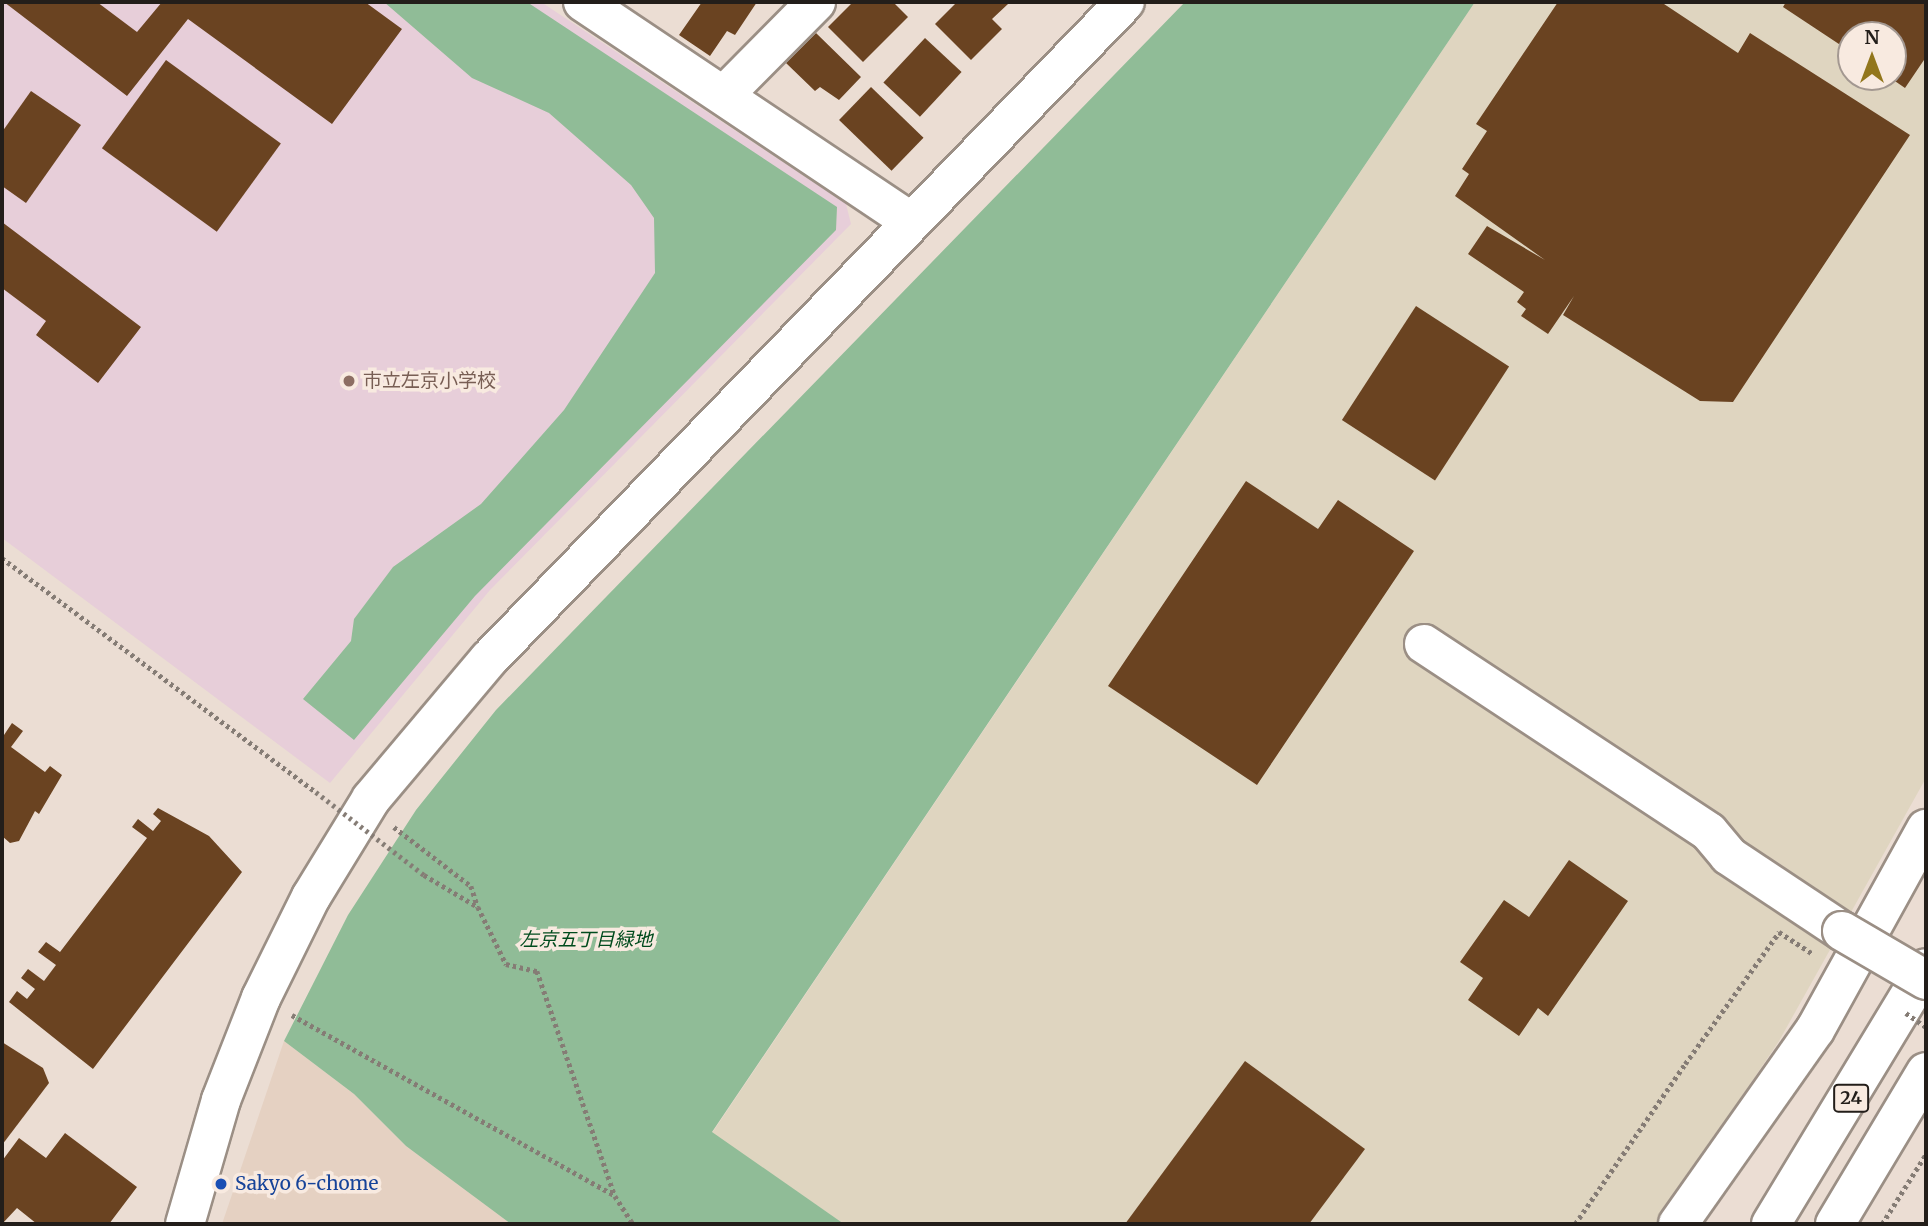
<!DOCTYPE html>
<html>
<head>
<meta charset="utf-8">
<style>
  body { margin:0 }
  #map { position:relative; width:1928px; height:1226px; overflow:hidden; background:#ebddd3; font-family:Merriweather,"Noto Sans JP",serif }
  div>[style] { position:absolute }
  [style*='--x'] { left:calc(var(--x)*1px); top:calc(var(--y)*1px); width:calc(var(--w)*1px); rotate:calc(var(--a)*1deg) }
  .built>* { inset:0; background:#e5d1c2 }
  .industrial>* { inset:0; background:#dfd5c0 }
  .education>* { inset:0; background:#e7ced9 }
  .green>* { inset:0; background:#90bc97 }
  .building>* { inset:0; background:#6a4321; transform-origin:0 0 }
  .path>* { height:4.5px; margin-top:-2.25px; transform-origin:0; background:repeating-linear-gradient(90deg,#857c75 0 3.5px,transparent 0 7px) }
  .roads { filter:drop-shadow(2px 0 #9b8f85) drop-shadow(-2px 0 #9b8f85) drop-shadow(0 2px #9b8f85) drop-shadow(0 -2px #9b8f85) }
  .minor>* { height:38px; margin:-19px; padding:0 19px; transform-origin:19px; border-radius:19px; background:#fff }
  .highway>* { height:38px; margin:-19px; padding:0 19px; transform-origin:19px; border-radius:19px; background:#fff }
  .path-bridge>* { height:4.5px; margin-top:-2.25px; transform-origin:0; background:repeating-linear-gradient(90deg,#857c75 0 3.5px,transparent 0 7px) }
  .bridges { filter:drop-shadow(2px 0 #9b8f85) drop-shadow(-2px 0 #9b8f85) drop-shadow(0 2px #9b8f85) drop-shadow(0 -2px #9b8f85) }
  .minor-bridge>* { height:38px; margin:-19px; padding:0 19px; transform-origin:19px; border-radius:19px; background:#fff }
  .dots>* { width:19px; height:19px; translate:-50% -50%; box-sizing:border-box; border:4px solid #f8eae0; border-radius:50% }
  span { translate:-50% -50%; white-space:nowrap; text-align:center; line-height:1.15; -webkit-text-stroke:7px #f8eae0; paint-order:stroke }
  .shield-label span { padding:2px 5px; background:#f8eae0; border:2px solid; border-radius:5px; -webkit-text-stroke-width:0 }
  .shield-label { font-size:18px; color:#231e1a; font-weight:700 }
  .education-label { font-size:19px; color:#785e54 }
  .left { translate:0 -50%; text-align:left }
  .park-label { font-size:19px; color:#004b1d; font-style:italic }
  .transit-label { font-size:19px; color:#164399 }
  .frame { position:absolute; inset:0; border:4px solid #231e1a; pointer-events:none }
  .north { position:absolute; left:1837px; top:21px; width:70px; height:70px; box-sizing:border-box; background:#f8eae0; border:2px solid #a39891; border-radius:50%; rotate:0deg; font-size:19px; font-weight:700; line-height:28px; text-align:center; color:#231e1a }
  .north::after { content:''; display:block; margin:auto; width:24px; height:32px; background:#92761c; clip-path:polygon(50% 0,100% 100%,50% 72%,0 100%) }
</style>
</head>
<body>
<div id="map">
  <div class="built">
    <i style="clip-path:polygon(284px 1041px,354px 1094px,406px 1146px,511px 1224px,222px 1224px)"></i>
  </div>
  <div class="industrial">
    <i style="clip-path:polygon(evenodd,1475px 2px,1926px 2px,1926px 778px,1779px 1041px,1656px 1224px,844px 1224px,712px 1133px,1475px 2px,1851px 35px,1893px 35px,1893px 77px,1851px 77px,1851px 35px)"></i>
  </div>
  <div class="education">
    <i style="clip-path:polygon(2px 2px,541px 2px,846px 204px,851px 224px,490px 590px,330px 783px,2px 538px)"></i>
  </div>
  <div class="green">
    <i style="clip-path:polygon(384px 2px,527px 2px,837px 207px,836px 230px,475px 596px,354px 740px,303px 699px,351px 641px,354px 619px,393px 567px,481px 504px,564px 410px,655px 273px,654px 218px,631px 185px,549px 113px,472px 78px)"></i>
    <i style="clip-path:polygon(1185px 2px,1475px 2px,712px 1132px,844px 1224px,511px 1224px,406px 1146px,354px 1094px,284px 1041px,348px 915px,416px 810px,496px 710px)"></i>
  </div>
  <div class="building">
    <i style="clip-path:polygon(4px 2px,97px 2px,137px 32px,162px 2px,365px 2px,402px 29px,332px 124px,188px 19px,127px 96px)"></i>
    <i style="clip-path:polygon(702px 2px,757px 2px,735px 35px,727px 31px,710px 56px,679px 35px)"></i>
    <i style="clip-path:polygon(853px 2px,893px 2px,908px 17px,863px 62px,828px 27px)"></i>
    <i style="clip-path:polygon(957px 2px,1008px 4px,992px 19px,1002px 29px,971px 60px,935px 24px)"></i>
    <i style="clip-path:polygon(1558px 2px,1661px 2px,1738px 53px,1750px 33px,1910px 135px,1733px 402px,1700px 401px,1563px 315px,1574px 296px,1548px 334px,1521px 316px,1526px 309px,1517px 302px,1524px 292px,1468px 254px,1487px 226px,1545px 260px,1455px 196px,1469px 174px,1462px 169px,1487px 131px,1476px 124px)"></i>
    <i style="clip-path:polygon(1786px 2px,1926px 2px,1926px 57px,1905px 88px,1889px 77px,1893px 35px,1851px 35px,1851px 52px,1783px 7px)"></i>
    <i style="clip-path:polygon(816px 33px,861px 77px,839px 100px,820px 87px,815px 91px,786px 63px)"></i>
    <i style="left:925px;top:38px;width:50px;height:61px;rotate:43deg"></i>
    <i style="left:166px;top:60px;width:142px;height:109px;rotate:36deg"></i>
    <i style="left:871px;top:87px;width:73px;height:46px;rotate:44deg"></i>
    <i style="clip-path:polygon(31px 91px,81px 125px,26px 203px,2px 186px,2px 132px)"></i>
    <i style="clip-path:polygon(2px 222px,141px 327px,98px 383px,36px 335px,46px 321px,2px 288px)"></i>
    <i style="left:1416px;top:306px;width:111px;height:136px;rotate:33deg"></i>
    <i style="clip-path:polygon(1246px 481px,1318px 529px,1338px 500px,1414px 551px,1257px 785px,1108px 686px)"></i>
    <i style="clip-path:polygon(12px 723px,23px 731px,11px 747px,45px 772px,50px 766px,62px 775px,39px 814px,35px 811px,19px 841px,10px 843px,2px 836px,2px 738px)"></i>
    <i style="clip-path:polygon(158px 808px,209px 836px,242px 872px,93px 1069px,9px 1002px,17px 991px,27px 999px,35px 989px,21px 978px,28px 969px,44px 981px,56px 965px,38px 952px,46px 942px,60px 952px,147px 838px,132px 827px,138px 819px,153px 831px,161px 821px,153px 814px)"></i>
    <i style="clip-path:polygon(1569px 860px,1628px 901px,1548px 1016px,1538px 1008px,1519px 1036px,1468px 1000px,1483px 978px,1460px 962px,1504px 900px,1529px 917px)"></i>
    <i style="clip-path:polygon(2px 1042px,43px 1068px,49px 1083px,2px 1145px)"></i>
    <i style="clip-path:polygon(1245px 1061px,1365px 1149px,1309px 1224px,1125px 1224px)"></i>
    <i style="clip-path:polygon(65px 1133px,137px 1187px,109px 1224px,37px 1224px,17px 1208px,2px 1224px,2px 1161px,19px 1138px,46px 1158px)"></i>
  </div>
  <div class="path">
    <i style="--x:2;--y:558;--w:392;--a:36.7"></i>
    <i style="--x:394;--y:827;--w:97;--a:37.5"></i>
    <i style="--x:471;--y:886;--w:22;--a:72"></i>
    <i style="--x:424;--y:875;--w:63;--a:30.7"></i>
    <i style="--x:478;--y:907;--w:64;--a:63.8"></i>
    <i style="--x:506;--y:964;--w:32;--a:13"></i>
    <i style="--x:537;--y:971;--w:238;--a:70.9"></i>
    <i style="--x:615;--y:1196;--w:33;--a:57"></i>
    <i style="--x:292;--y:1015;--w:369;--a:29.2"></i>
    <i style="--x:1575;--y:1224;--w:194;--a:-55.5"></i>
    <i style="--x:1882;--y:1224;--w:83;--a:-57.8"></i>
  </div>
  <div class="roads">
    <div class="minor">
      <i style="--x:583;--y:2;--w:394;--a:33.8"></i>
      <i style="--x:726;--y:93;--w:128;--a:-45.3"></i>
      <i style="--x:1424;--y:644;--w:341;--a:33.4"></i>
      <i style="--x:1709;--y:832;--w:31;--a:50"></i>
      <i style="--x:1729;--y:856;--w:136;--a:33.6"></i>
      <i style="--x:185;--y:1224;--w:129;--a:-73.8"></i>
      <i style="--x:221;--y:1100;--w:110;--a:-68.6"></i>
      <i style="--x:261;--y:998;--w:113;--a:-63.7"></i>
      <i style="--x:311;--y:897;--w:115;--a:-58.5"></i>
      <i style="--x:371;--y:799;--w:183;--a:-49.9"></i>
      <i style="--x:489;--y:659;--w:914;--a:-45.93"></i>
      <i style="--x:1678;--y:1224;--w:237;--a:-54.8"></i>
      <i style="--x:1815;--y:1030;--w:230;--a:-61.1"></i>
    </div>
    <div class="highway">
      <i style="--x:1771;--y:1224;--w:299;--a:-58.8"></i>
      <i style="--x:1835;--y:1224;--w:177;--a:-59.1"></i>
    </div>
  </div>
  <div class="path-bridge">
    <i style="--x:316;--y:792;--w:136;--a:37.5"></i>
    <i style="--x:1906;--y:1013;--w:24;--a:35"></i>
    <i style="--x:1685;--y:1064;--w:162;--a:-54.5"></i>
    <i style="--x:1779;--y:932;--w:40;--a:32.9"></i>
  </div>
  <div class="bridges">
    <div class="minor-bridge">
      <i style="--x:1842;--y:931;--w:97;--a:30.3"></i>
    </div>
  </div>
  <div class="dots">
    <i style="left:349px;top:381px;background:#8d6e63"></i>
    <i style="left:221px;top:1184px;background:#1a4fb4"></i>
  </div>
  <div class="shield-label">
    <span style="left:1851px;top:1098px">24</span>
  </div>
  <div class="education-label">
    <span class="left" style="left:363px;top:381px">市立左京小学校</span>
  </div>
  <div class="park-label">
    <span style="left:586px;top:940px">左京五丁目緑地</span>
  </div>
  <div class="transit-label">
    <span class="left" style="left:235px;top:1184px">Sakyo 6-chome</span>
  </div>
  <div class="frame"></div>
  <div class="north">N</div>
</div>
</body>
</html>
